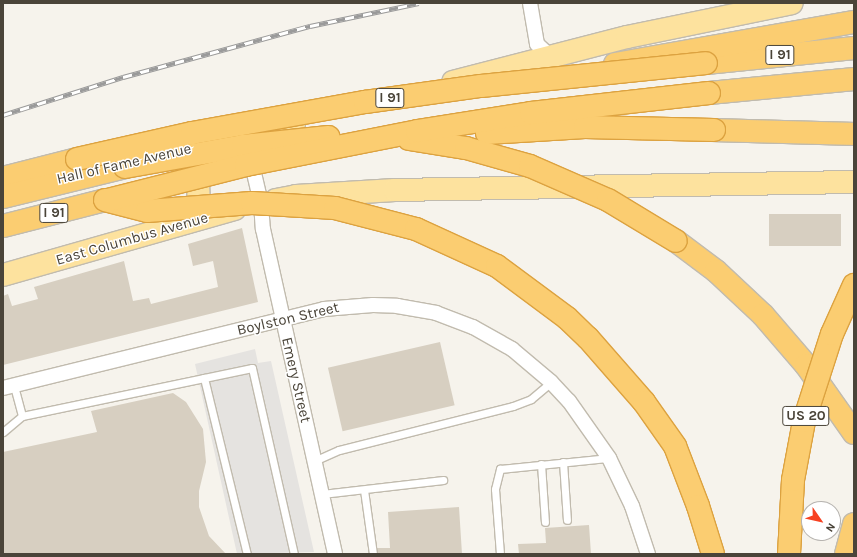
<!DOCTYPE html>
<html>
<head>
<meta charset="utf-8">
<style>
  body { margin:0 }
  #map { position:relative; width:857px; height:557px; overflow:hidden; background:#f6f3ec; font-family:Karla,sans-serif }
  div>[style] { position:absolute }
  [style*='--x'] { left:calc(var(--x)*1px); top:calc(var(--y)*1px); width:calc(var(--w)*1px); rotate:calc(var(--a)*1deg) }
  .parking>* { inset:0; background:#e5e3e0 }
  .building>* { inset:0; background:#d7cfc1; transform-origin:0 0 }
  .roads { filter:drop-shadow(1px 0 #c1bbae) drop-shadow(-1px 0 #c1bbae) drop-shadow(0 1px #c1bbae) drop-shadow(0 -1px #c1bbae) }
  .lane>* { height:7px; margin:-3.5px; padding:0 3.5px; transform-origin:3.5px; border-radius:3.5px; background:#fff }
  .street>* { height:14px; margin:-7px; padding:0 7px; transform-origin:7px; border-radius:7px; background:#fff }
  .primary>* { height:22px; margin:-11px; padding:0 11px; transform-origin:11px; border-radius:11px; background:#fde29e }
  .highway>* { height:22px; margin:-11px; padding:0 11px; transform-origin:11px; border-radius:11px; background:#fbcd71 }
  .rail>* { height:4.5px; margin-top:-2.25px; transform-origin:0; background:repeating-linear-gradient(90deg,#fff 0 9px,#9a9a9a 0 18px); box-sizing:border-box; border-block:1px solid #9a9a9a }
  .bridges { filter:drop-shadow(1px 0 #dca240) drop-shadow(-1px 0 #dca240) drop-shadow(0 1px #dca240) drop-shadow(0 -1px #dca240) }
  .highway-bridge>* { height:22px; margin:-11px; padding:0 11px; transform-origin:11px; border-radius:11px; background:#fbcd71 }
  span { translate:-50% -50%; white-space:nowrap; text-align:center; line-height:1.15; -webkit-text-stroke:3px #fff; paint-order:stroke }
  .shield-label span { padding:1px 3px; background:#fff; border:1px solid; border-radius:3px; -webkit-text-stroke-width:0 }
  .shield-label { font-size:14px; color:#4a4439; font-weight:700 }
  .street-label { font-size:15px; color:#4a4439 }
  .frame { position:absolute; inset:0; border:4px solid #4a4439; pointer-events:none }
  .north { position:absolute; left:801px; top:501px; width:40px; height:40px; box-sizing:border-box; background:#fff; border:1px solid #b7b4b0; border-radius:50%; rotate:124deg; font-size:11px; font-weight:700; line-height:16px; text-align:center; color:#4a4439 }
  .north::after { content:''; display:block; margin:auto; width:14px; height:18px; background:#f74222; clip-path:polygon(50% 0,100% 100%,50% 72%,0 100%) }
</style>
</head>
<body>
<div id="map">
  <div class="parking">
    <i style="clip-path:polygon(255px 349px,258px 363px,271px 361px,314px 552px,237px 554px,195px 364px)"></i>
  </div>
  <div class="building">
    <i style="left:841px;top:214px;width:32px;height:72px;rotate:90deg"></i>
    <i style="clip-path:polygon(242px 228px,258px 302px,3px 365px,3px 296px,8px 294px,12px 306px,38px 299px,34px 287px,124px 261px,133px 301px,149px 298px,151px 304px,218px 287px,213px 261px,193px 266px,188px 244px)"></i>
    <i style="left:440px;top:342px;width:65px;height:115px;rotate:77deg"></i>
    <i style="clip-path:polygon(173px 393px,186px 402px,203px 429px,206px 462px,199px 491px,199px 507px,209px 536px,226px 554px,3px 554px,3px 452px,97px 432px,91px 411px)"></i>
    <i style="clip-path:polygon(459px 507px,462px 554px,377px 554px,377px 548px,390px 548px,388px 512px)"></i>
    <i style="clip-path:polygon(589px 525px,591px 554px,519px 554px,518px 544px,546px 543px,545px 528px)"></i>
  </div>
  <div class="roads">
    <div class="lane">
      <i style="--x:204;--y:378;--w:49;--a:-11.8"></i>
      <i style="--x:252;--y:368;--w:191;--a:77.3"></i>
      <i style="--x:14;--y:386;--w:31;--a:75"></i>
      <i style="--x:3;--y:432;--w:25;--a:-40"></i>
      <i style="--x:22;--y:416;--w:186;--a:-11.8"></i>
      <i style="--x:204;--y:378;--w:181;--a:76.3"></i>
      <i style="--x:314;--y:461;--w:27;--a:-24"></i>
      <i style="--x:339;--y:450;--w:179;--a:-14.2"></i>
      <i style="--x:513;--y:406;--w:19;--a:-21"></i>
      <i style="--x:531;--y:399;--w:26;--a:-40"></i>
      <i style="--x:563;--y:462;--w:58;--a:86.1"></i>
      <i style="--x:541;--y:464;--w:58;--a:86.1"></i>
      <i style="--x:364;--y:490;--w:65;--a:82"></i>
      <i style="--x:322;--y:494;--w:122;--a:-6.6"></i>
      <i style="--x:500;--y:554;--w:65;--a:-94.4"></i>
      <i style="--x:495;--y:489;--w:21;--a:-76"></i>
      <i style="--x:500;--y:469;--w:110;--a:-5.8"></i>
    </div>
    <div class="street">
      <i style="--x:530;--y:3;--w:42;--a:80.3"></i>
      <i style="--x:537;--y:44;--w:19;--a:43"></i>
      <i style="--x:250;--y:156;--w:48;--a:76.8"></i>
      <i style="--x:261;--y:203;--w:26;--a:86"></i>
      <i style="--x:263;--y:229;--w:333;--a:77.5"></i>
      <i style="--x:3;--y:388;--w:331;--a:-13.8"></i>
      <i style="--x:324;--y:309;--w:49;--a:-4.7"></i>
      <i style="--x:373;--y:305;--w:24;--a:2"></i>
      <i style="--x:397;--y:306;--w:40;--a:10"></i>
      <i style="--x:436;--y:313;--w:40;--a:21"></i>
      <i style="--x:473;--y:327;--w:45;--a:29.4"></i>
      <i style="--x:512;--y:349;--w:51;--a:40.2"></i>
      <i style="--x:551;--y:382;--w:26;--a:47"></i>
      <i style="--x:569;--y:401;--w:70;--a:54.9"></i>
      <i style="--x:609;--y:458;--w:53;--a:64.4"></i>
      <i style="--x:632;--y:506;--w:51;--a:71.6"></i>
    </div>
    <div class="primary">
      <i style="--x:453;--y:82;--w:180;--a:-14.5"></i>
      <i style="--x:627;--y:37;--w:168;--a:-11.6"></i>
      <i style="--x:226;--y:141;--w:70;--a:-14"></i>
      <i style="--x:163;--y:155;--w:22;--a:21"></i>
      <i style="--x:184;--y:163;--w:23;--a:52"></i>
      <i style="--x:198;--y:181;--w:23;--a:88"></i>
      <i style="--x:199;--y:204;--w:22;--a:124"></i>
      <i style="--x:276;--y:200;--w:20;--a:-11"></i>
      <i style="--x:296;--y:196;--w:99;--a:-3.5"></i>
      <i style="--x:395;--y:190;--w:459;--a:-1"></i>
      <i style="--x:3;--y:275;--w:241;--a:-15.9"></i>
    </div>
    <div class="highway">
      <i style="--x:706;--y:63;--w:149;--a:-5.8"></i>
      <i style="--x:615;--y:64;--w:243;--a:-10"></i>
      <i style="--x:709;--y:93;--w:146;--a:-5.5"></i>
      <i style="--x:714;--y:130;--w:140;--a:1.6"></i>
      <i style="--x:3;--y:178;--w:76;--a:-14.4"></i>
      <i style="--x:3;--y:197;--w:126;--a:-13.8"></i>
      <i style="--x:3;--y:226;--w:105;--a:-14.3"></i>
      <i style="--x:676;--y:241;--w:50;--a:36.9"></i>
      <i style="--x:716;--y:271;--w:64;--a:43.1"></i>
      <i style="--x:763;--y:315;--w:66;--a:49.3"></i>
      <i style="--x:806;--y:365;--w:83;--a:54.8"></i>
      <i style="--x:846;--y:554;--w:31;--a:-75"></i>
    </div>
  </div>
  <div class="rail">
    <i style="--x:3;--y:115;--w:126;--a:-17.6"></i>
    <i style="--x:123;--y:77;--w:194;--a:-15.3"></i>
    <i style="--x:310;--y:26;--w:111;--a:-11.9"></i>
  </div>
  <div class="bridges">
    <div class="highway-bridge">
      <i style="--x:487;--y:133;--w:98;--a:-3.5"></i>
      <i style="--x:585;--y:127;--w:129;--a:1.3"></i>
      <i style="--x:409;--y:139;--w:58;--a:9"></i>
      <i style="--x:466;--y:148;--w:66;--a:15.7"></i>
      <i style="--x:530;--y:166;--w:85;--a:23.6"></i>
      <i style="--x:608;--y:200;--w:79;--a:31.1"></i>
      <i style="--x:77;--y:159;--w:118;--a:-12.7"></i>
      <i style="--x:192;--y:133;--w:176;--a:-10.2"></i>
      <i style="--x:365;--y:102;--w:117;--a:-7.9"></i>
      <i style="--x:481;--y:86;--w:226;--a:-5.8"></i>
      <i style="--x:125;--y:167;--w:120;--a:-10.1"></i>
      <i style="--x:243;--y:146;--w:86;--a:-6"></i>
      <i style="--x:105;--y:200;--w:43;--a:14.7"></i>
      <i style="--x:147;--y:211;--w:105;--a:-4.4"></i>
      <i style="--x:252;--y:203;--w:83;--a:3.4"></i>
      <i style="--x:335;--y:208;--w:84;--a:14.5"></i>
      <i style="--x:416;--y:229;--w:89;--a:24.6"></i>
      <i style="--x:497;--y:266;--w:87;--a:36.6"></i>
      <i style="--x:567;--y:318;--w:29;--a:44"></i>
      <i style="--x:588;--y:338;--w:85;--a:48.8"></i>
      <i style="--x:644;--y:402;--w:54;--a:54.8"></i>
      <i style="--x:675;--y:446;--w:64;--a:69"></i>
      <i style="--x:698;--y:506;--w:50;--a:72.6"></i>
      <i style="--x:108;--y:200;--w:142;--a:-14.2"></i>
      <i style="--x:246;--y:165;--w:174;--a:-11.2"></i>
      <i style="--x:417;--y:131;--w:115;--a:-9"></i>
      <i style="--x:531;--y:113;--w:179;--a:-6.4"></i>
      <i style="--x:789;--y:554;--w:74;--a:-86.9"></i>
      <i style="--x:793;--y:480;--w:60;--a:-79.4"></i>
      <i style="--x:804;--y:421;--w:91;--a:-72.2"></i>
      <i style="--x:832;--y:334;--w:54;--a:-65.8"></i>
    </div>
  </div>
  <div class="shield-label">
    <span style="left:780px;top:55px">I 91</span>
    <span style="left:390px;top:98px">I 91</span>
    <span style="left:54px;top:213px">I 91</span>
    <span style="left:806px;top:416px">US 20</span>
  </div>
  <div class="street-label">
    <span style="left:124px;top:164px;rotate:-13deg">Hall of Fame Avenue</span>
    <span style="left:132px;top:239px;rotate:-16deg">East Columbus Avenue</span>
    <span style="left:288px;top:319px;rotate:-13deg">Boylston Street</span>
    <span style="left:296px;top:380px;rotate:77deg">Emery Street</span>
  </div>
  <div class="frame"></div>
  <div class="north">N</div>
</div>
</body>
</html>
